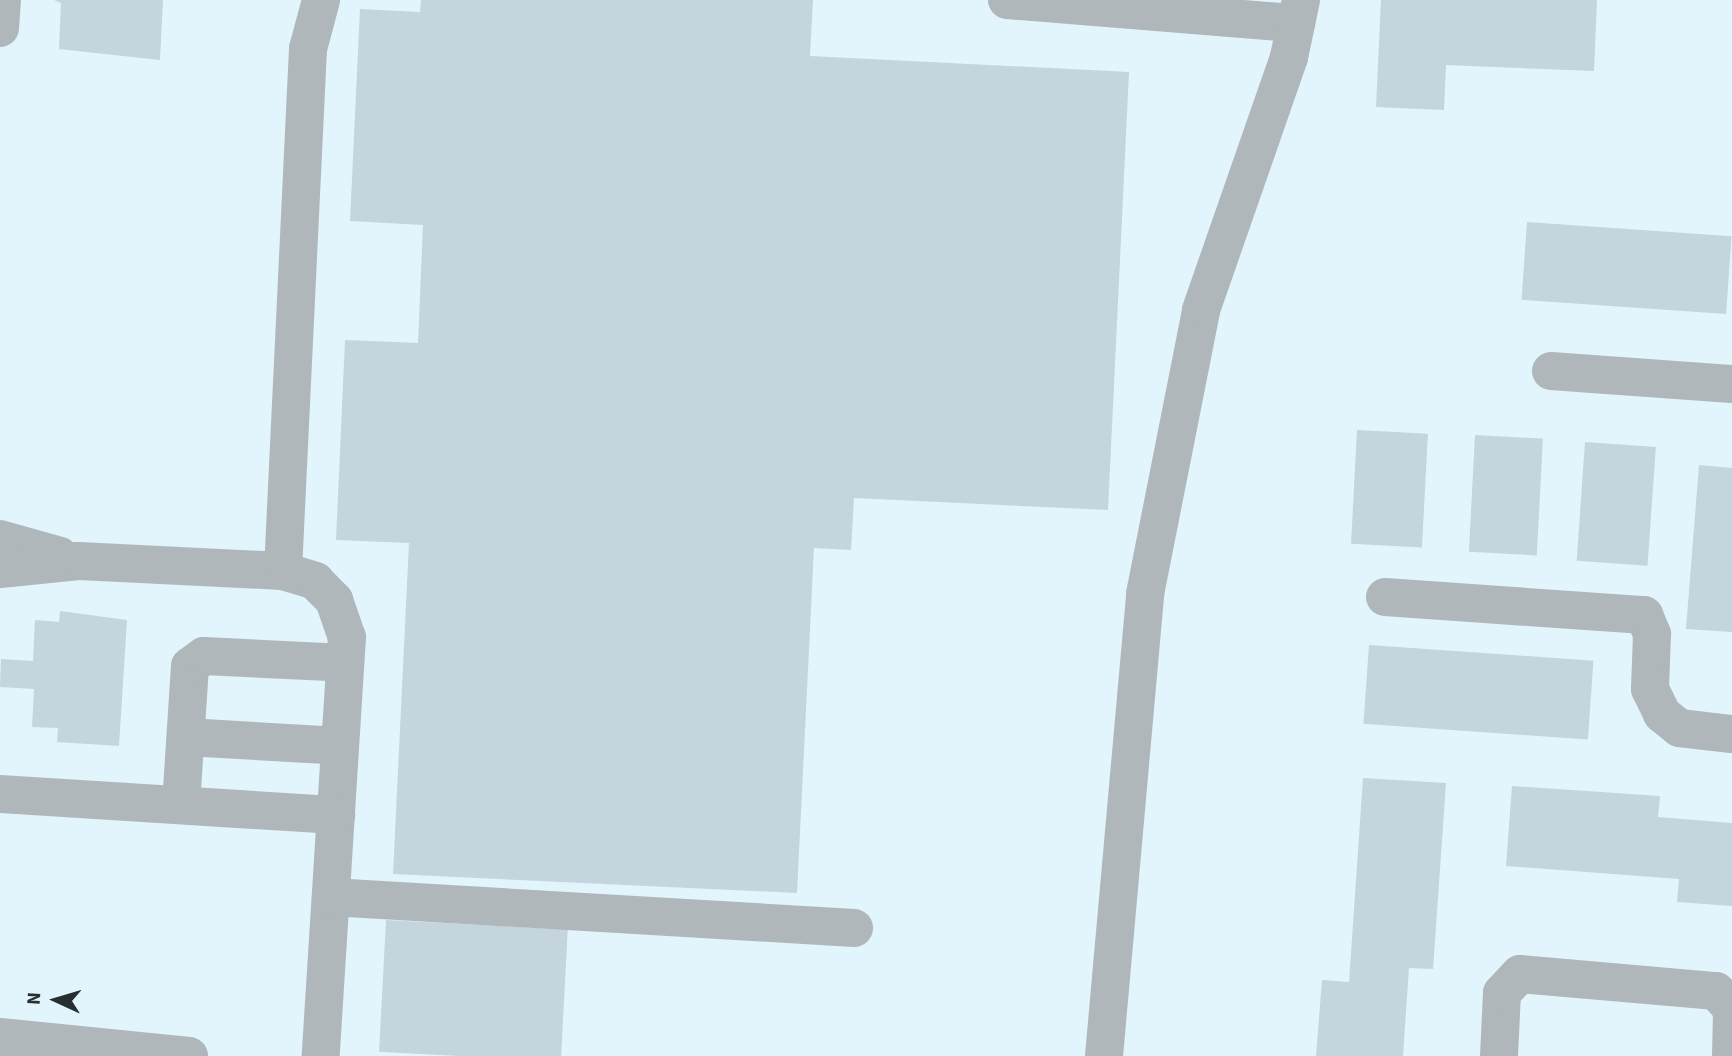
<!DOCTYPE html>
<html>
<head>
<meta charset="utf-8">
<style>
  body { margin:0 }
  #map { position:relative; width:1732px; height:1056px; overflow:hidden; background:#e2f4fc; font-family:"Source Sans 3",sans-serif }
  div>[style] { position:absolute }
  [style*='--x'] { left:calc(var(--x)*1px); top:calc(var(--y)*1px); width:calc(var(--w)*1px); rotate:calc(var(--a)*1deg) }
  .building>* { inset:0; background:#c4d5dd; transform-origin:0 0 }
  .minor>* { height:38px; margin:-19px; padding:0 19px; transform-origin:19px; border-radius:19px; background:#b0b7bb }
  span { translate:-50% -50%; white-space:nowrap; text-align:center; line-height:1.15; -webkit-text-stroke:5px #e2f4fc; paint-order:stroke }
  .north { position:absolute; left:21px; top:965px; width:70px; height:70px; -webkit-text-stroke:5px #e2f4fc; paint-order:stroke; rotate:274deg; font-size:19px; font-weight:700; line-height:28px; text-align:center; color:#282f32 }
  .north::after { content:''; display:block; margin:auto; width:24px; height:32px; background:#282f32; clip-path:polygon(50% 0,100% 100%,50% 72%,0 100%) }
</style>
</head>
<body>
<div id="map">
  <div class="building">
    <i style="clip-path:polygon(54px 0,163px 0,160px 60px,59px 49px,61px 3px)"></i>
    <i style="clip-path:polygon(421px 0,813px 0,810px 56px,1129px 72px,1108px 510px,854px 498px,851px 550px,814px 548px,797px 893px,393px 874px,409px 543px,336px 540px,345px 340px,418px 343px,423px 225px,350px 221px,360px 9px,420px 12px)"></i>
    <i style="clip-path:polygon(1381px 0,1597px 0,1594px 71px,1446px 65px,1444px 110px,1376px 107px)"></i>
    <i style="left:1527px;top:222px;width:205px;height:78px;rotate:4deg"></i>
    <i style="left:1357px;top:430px;width:71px;height:114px;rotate:3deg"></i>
    <i style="left:1475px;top:435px;width:68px;height:117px;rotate:3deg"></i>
    <i style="left:1585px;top:442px;width:71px;height:119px;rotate:4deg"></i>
    <i style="clip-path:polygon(1699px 465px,1732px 468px,1732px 632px,1686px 629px)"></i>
    <i style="clip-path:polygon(60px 611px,127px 620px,119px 746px,57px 742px,58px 728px,32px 727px,34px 689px,0 687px,1px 659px,33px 661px,35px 620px,59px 622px)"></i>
    <i style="left:1369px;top:645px;width:225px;height:79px;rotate:4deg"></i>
    <i style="clip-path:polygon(1363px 778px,1446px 783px,1433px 969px,1409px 968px,1403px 1056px,1316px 1056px,1322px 980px,1349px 982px)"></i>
    <i style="clip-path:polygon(1512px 786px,1660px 796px,1658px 817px,1732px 823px,1732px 906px,1677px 902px,1679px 879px,1506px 866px)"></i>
    <i style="left:386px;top:920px;width:182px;height:132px;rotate:3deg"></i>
  </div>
  <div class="minor">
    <i style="--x:1007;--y:0;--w:290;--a:4.6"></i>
    <i style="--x:0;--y:28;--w:28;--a:-86"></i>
    <i style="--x:1551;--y:371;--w:181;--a:4.1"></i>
    <i style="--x:0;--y:539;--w:62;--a:15.8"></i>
    <i style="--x:0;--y:569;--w:79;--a:-5.8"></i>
    <i style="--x:79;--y:561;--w:204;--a:2.8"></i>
    <i style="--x:283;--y:571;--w:34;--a:17"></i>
    <i style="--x:315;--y:581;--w:27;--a:45"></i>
    <i style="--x:334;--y:600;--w:39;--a:71"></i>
    <i style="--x:347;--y:637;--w:420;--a:93.6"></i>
    <i style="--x:283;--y:571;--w:523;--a:-87.26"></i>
    <i style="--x:308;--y:49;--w:51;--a:-75.1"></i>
    <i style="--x:1385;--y:597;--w:260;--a:4"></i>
    <i style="--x:1644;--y:615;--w:21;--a:67"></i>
    <i style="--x:1652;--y:634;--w:55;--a:92.1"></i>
    <i style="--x:1650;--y:689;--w:28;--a:64"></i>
    <i style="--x:1662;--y:714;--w:22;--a:39"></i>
    <i style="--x:1679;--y:728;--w:53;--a:6.5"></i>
    <i style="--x:186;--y:737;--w:154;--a:3.3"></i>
    <i style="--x:0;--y:794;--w:337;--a:3.6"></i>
    <i style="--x:181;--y:805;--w:139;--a:-86.3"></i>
    <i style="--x:190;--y:666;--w:17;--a:-36"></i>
    <i style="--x:204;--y:656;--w:141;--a:2.8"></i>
    <i style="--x:331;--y:897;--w:524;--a:3.39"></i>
    <i style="--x:0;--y:1037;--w:190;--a:5.7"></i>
    <i style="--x:1104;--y:1056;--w:464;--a:-84.9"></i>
    <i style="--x:1145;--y:594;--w:289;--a:-78.8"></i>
    <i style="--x:1201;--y:310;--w:268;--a:-70.8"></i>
    <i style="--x:1289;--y:57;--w:58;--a:-78.1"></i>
    <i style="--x:1499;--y:1056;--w:63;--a:-87.3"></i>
    <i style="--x:1502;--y:993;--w:26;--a:-47"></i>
    <i style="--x:1520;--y:974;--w:197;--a:5"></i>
    <i style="--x:1716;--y:991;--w:24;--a:48"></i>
    <i style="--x:1731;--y:1056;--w:43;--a:-88.7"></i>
  </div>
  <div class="north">N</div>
</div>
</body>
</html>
